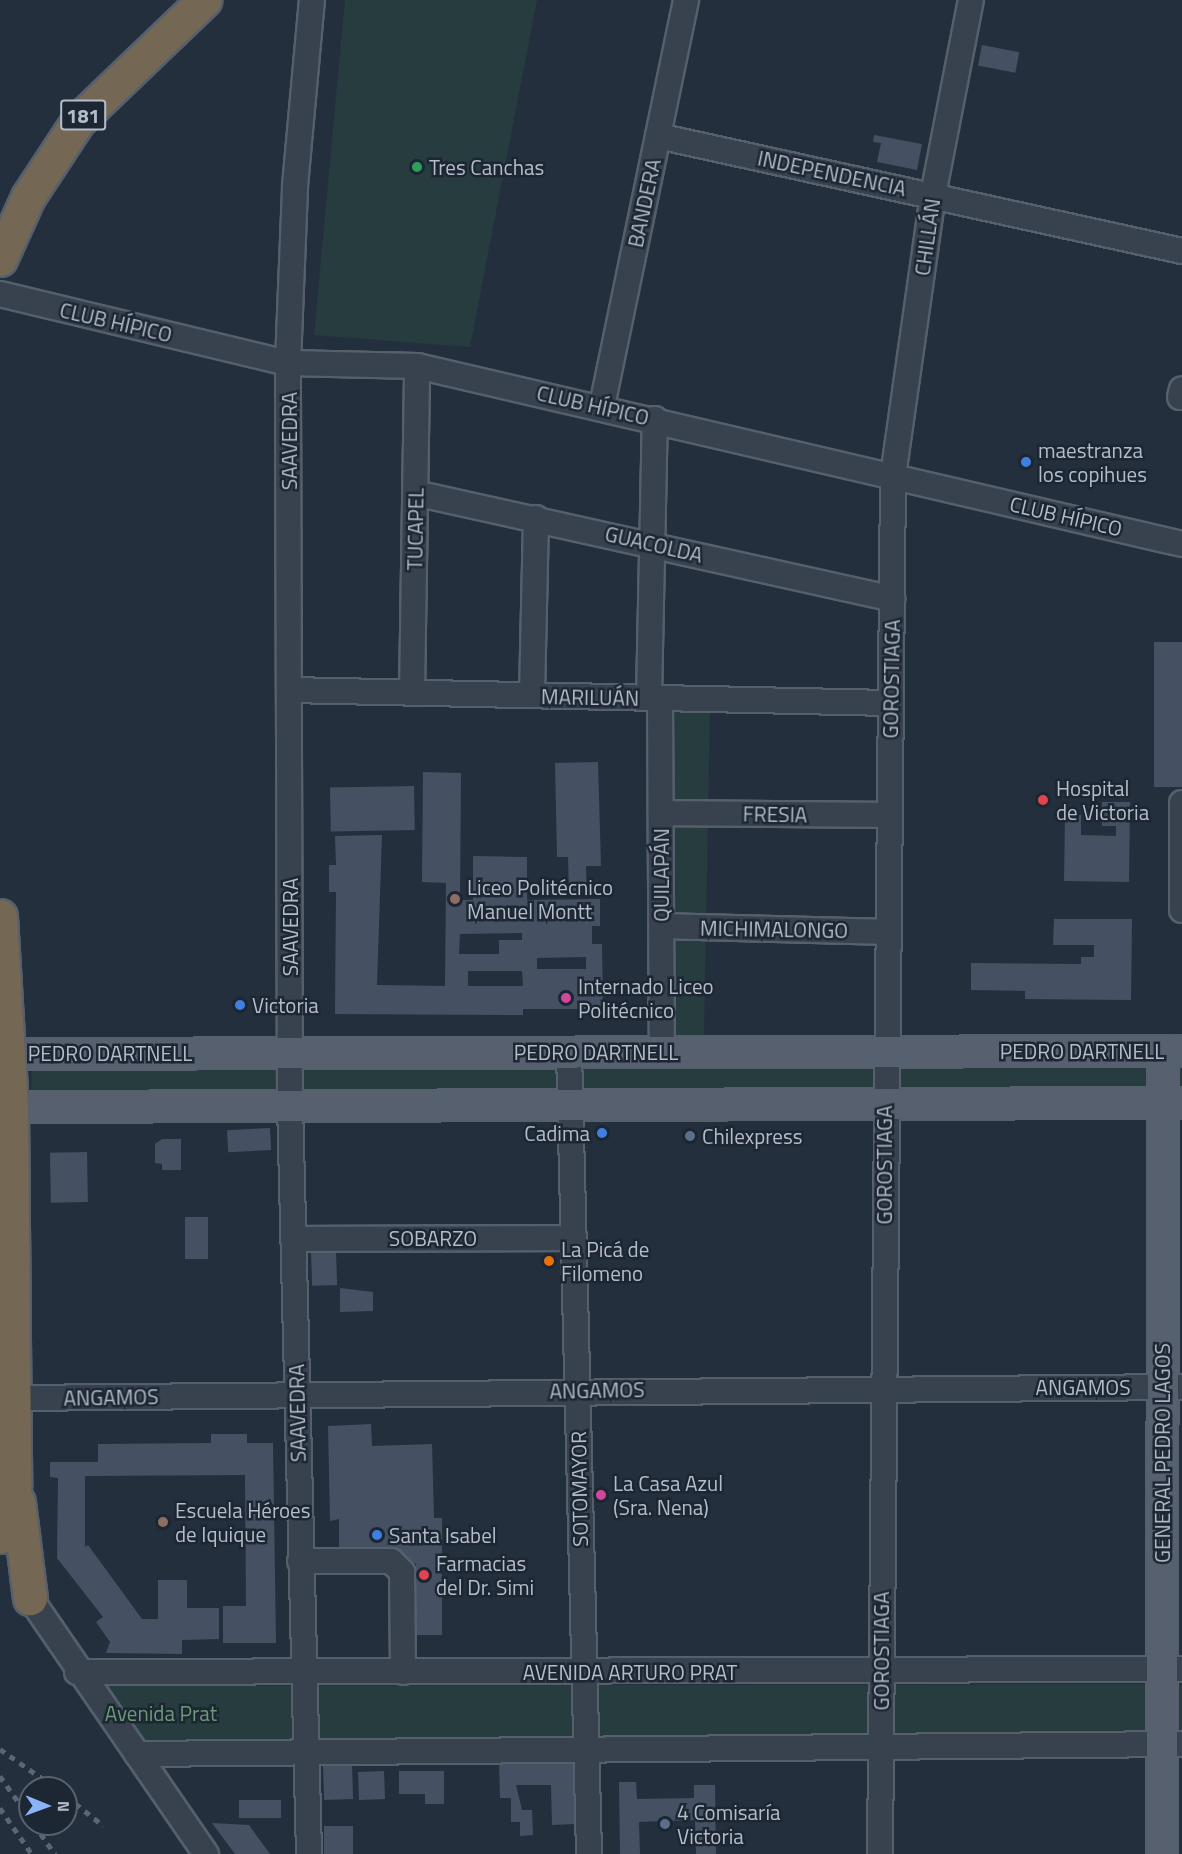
<!DOCTYPE html>
<html>
<head>
<meta charset="utf-8">
<style>
  body { margin:0 }
  #map { position:relative; width:1182px; height:1854px; overflow:hidden; background:#242f3e; font-family:"Titillium Web",sans-serif }
  div>[style] { position:absolute }
  [style*='--x'] { left:calc(var(--x)*1px); top:calc(var(--y)*1px); width:calc(var(--w)*1px); rotate:calc(var(--a)*1deg) }
  .green>* { inset:0; background:#263c3f }
  .building>* { inset:0; background:#455162; transform-origin:0 0 }
  .roads { filter:drop-shadow(2px 0 #565f6c) drop-shadow(-2px 0 #565f6c) drop-shadow(0 2px #565f6c) drop-shadow(0 -2px #565f6c) }
  .minor>* { height:24px; margin:-12px; padding:0 12px; transform-origin:12px; border-radius:12px; background:#38414e }
  .major>* { height:30px; margin:-15px; padding:0 15px; transform-origin:15px; border-radius:15px; background:#56606e }
  .highway>* { height:33px; margin:-16.5px; padding:0 16.5px; transform-origin:16.5px; border-radius:16.5px; background:#746855 }
  .rail>* { height:4.5px; margin-top:-2.25px; transform-origin:0; background:repeating-linear-gradient(90deg,#5a6575 0 6px,transparent 0 12px) }
  .dots>* { width:16px; height:16px; translate:-50% -50%; box-sizing:border-box; border:3px solid #1d2633; border-radius:50% }
  span { translate:-50% -50%; white-space:nowrap; text-align:center; line-height:1.15; -webkit-text-stroke:5px #1d2633; paint-order:stroke }
  .shield-label span { padding:2px 4px; background:#1d2633; border:2px solid; border-radius:4px; -webkit-text-stroke-width:0 }
  .shield-label { font-size:20px; color:#b4bcc9; font-weight:700 }
  .poi-label { font-size:21px; color:#b4bcc9 }
  .left { translate:0 -50%; text-align:left }
  .right { translate:-100% -50%; text-align:right }
  .street-label { font-size:21px; color:#b4bcc9 }
  .park-label { font-size:21px; color:#6b9a76 }
  .north { position:absolute; left:18px; top:1776px; width:60px; height:60px; box-sizing:border-box; background:#1d2633; border:2px solid #59626f; border-radius:50%; rotate:91deg; font-size:16px; font-weight:700; line-height:24px; text-align:center; color:#b4bcc9 }
  .north::after { content:''; display:block; margin:auto; width:21px; height:27px; background:#8ab4f8; clip-path:polygon(50% 0,100% 100%,50% 72%,0 100%) }
</style>
</head>
<body>
<div id="map">
  <div class="green">
    <i style="clip-path:polygon(345px 0,537px 0,470px 347px,314px 335px)"></i>
    <i style="clip-path:polygon(669px 710px,710px 710px,704px 1035px,671px 1035px)"></i>
    <i style="clip-path:polygon(1182px 1066px,1182px 1096px,31px 1093px,32px 1068px)"></i>
    <i style="clip-path:polygon(1182px 1684px,1182px 1732px,145px 1741px,108px 1686px)"></i>
  </div>
  <div class="building">
    <i style="left:982px;top:45px;width:38px;height:21px;rotate:11deg"></i>
    <i style="clip-path:polygon(874px 135px,922px 144px,917px 170px,877px 162px,881px 143px,873px 142px)"></i>
    <i style="left:1154px;top:642px;width:28px;height:145px"></i>
    <i style="clip-path:polygon(598px 762px,601px 866px,586px 866px,587px 894px,569px 894px,568px 857px,557px 857px,555px 763px)"></i>
    <i style="clip-path:polygon(evenodd,423px 772px,461px 773px,460px 900px,473px 900px,473px 856px,527px 857px,527px 900px,600px 899px,600px 926px,592px 926px,592px 944px,602px 944px,603px 1009px,523px 1009px,523px 1015px,335px 1014px,336px 892px,329px 892px,329px 865px,336px 865px,335px 836px,382px 835px,377px 985px,445px 986px,446px 883px,422px 882px,423px 772px,522px 933px,522px 940px,499px 940px,499px 954px,459px 954px,460px 934px,522px 933px,423px 772px,586px 957px,586px 969px,537px 969px,537px 958px,586px 957px,423px 772px,468px 971px,522px 971px,523px 986px,468px 986px,468px 971px)"></i>
    <i style="left:414px;top:786px;width:44px;height:84px;rotate:89deg"></i>
    <i style="clip-path:polygon(1102px 802px,1130px 802px,1129px 882px,1064px 881px,1065px 815px,1081px 815px,1081px 835px,1116px 836px,1116px 826px,1102px 826px)"></i>
    <i style="clip-path:polygon(1054px 919px,1132px 919px,1131px 1000px,1025px 999px,1025px 991px,971px 990px,971px 963px,1081px 964px,1081px 957px,1094px 957px,1094px 945px,1053px 945px)"></i>
    <i style="left:270px;top:1128px;width:22px;height:43px;rotate:87deg"></i>
    <i style="clip-path:polygon(162px 1139px,181px 1139px,181px 1170px,162px 1170px,162px 1164px,155px 1163px,155px 1144px)"></i>
    <i style="left:87px;top:1152px;width:50px;height:37px;rotate:89deg"></i>
    <i style="left:185px;top:1217px;width:23px;height:42px"></i>
    <i style="left:336px;top:1252px;width:33px;height:25px;rotate:88deg"></i>
    <i style="clip-path:polygon(340px 1288px,373px 1292px,373px 1311px,340px 1312px)"></i>
    <i style="clip-path:polygon(371px 1424px,372px 1446px,432px 1444px,434px 1518px,442px 1518px,442px 1635px,416px 1635px,416px 1564px,396px 1549px,339px 1551px,339px 1519px,330px 1521px,328px 1426px)"></i>
    <i style="clip-path:polygon(211px 1434px,247px 1434px,247px 1443px,273px 1443px,276px 1643px,223px 1643px,223px 1606px,246px 1606px,245px 1475px,85px 1476px,85px 1547px,88px 1545px,142px 1619px,158px 1619px,158px 1580px,187px 1580px,187px 1608px,219px 1608px,219px 1639px,182px 1640px,182px 1654px,106px 1653px,110px 1642px,96px 1622px,103px 1617px,57px 1558px,58px 1478px,50px 1477px,50px 1462px,98px 1462px,98px 1444px,211px 1443px)"></i>
    <i style="clip-path:polygon(573px 1759px,575px 1824px,552px 1825px,551px 1785px,516px 1785px,522px 1810px,532px 1810px,533px 1835px,520px 1836px,520px 1822px,511px 1822px,511px 1798px,500px 1798px,499px 1760px)"></i>
    <i style="left:352px;top:1765px;width:34px;height:29px;rotate:88deg"></i>
    <i style="left:384px;top:1771px;width:28px;height:26px;rotate:88deg"></i>
    <i style="clip-path:polygon(399px 1771px,444px 1771px,444px 1804px,425px 1804px,425px 1794px,399px 1794px)"></i>
    <i style="clip-path:polygon(619px 1782px,636px 1782px,637px 1799px,694px 1798px,694px 1785px,715px 1785px,716px 1854px,696px 1854px,695px 1820px,639px 1822px,640px 1854px,620px 1854px)"></i>
    <i style="left:281px;top:1800px;width:18px;height:42px;rotate:90deg"></i>
    <i style="clip-path:polygon(212px 1823px,249px 1825px,270px 1854px,235px 1854px)"></i>
    <i style="left:324px;top:1826px;width:29px;height:28px"></i>
  </div>
  <div class="roads">
    <div class="minor">
      <i style="--x:658;--y:136;--w:536;--a:12.38"></i>
      <i style="--x:0;--y:294;--w:296;--a:13.5"></i>
      <i style="--x:288;--y:363;--w:129;--a:1.3"></i>
      <i style="--x:417;--y:366;--w:785;--a:13.1"></i>
      <i style="--x:1180;--y:397;--w:8;--a:-76"></i>
      <i style="--x:602;--y:406;--w:415;--a:-78.3"></i>
      <i style="--x:415;--y:493;--w:489;--a:12.5"></i>
      <i style="--x:289;--y:690;--w:601;--a:1.24"></i>
      <i style="--x:412;--y:693;--w:327;--a:-89.1"></i>
      <i style="--x:532;--y:695;--w:177;--a:-88.7"></i>
      <i style="--x:649;--y:698;--w:279;--a:-88.8"></i>
      <i style="--x:660;--y:698;--w:354;--a:89.7"></i>
      <i style="--x:1182;--y:803;--w:107;--a:90"></i>
      <i style="--x:661;--y:813;--w:228;--a:0.5"></i>
      <i style="--x:662;--y:926;--w:225;--a:1.5"></i>
      <i style="--x:569;--y:1052;--w:802;--a:88.57"></i>
      <i style="--x:293;--y:1239;--w:280;--a:-0.2"></i>
      <i style="--x:13;--y:1398;--w:1169;--a:-0.54"></i>
      <i style="--x:300;--y:1561;--w:91;--a:0"></i>
      <i style="--x:391;--y:1561;--w:16;--a:45"></i>
      <i style="--x:402;--y:1572;--w:100;--a:89.4"></i>
      <i style="--x:30;--y:1598;--w:311;--a:55.5"></i>
      <i style="--x:77;--y:1672;--w:1105;--a:-0.16"></i>
      <i style="--x:137;--y:1754;--w:1045;--a:-0.55"></i>
      <i style="--x:309;--y:1854;--w:752;--a:-91.45"></i>
      <i style="--x:290;--y:1102;--w:739;--a:-90.16"></i>
      <i style="--x:288;--y:363;--w:177;--a:-87.7"></i>
      <i style="--x:295;--y:186;--w:187;--a:-84.8"></i>
      <i style="--x:880;--y:1854;--w:1378;--a:-89.46"></i>
      <i style="--x:893;--y:476;--w:284;--a:-81.9"></i>
      <i style="--x:933;--y:195;--w:199;--a:-79"></i>
    </div>
    <div class="major">
      <i style="--x:9;--y:1054;--w:1173;--a:-0.15"></i>
      <i style="--x:11;--y:1107;--w:1171;--a:-0.2"></i>
      <i style="--x:1162;--y:1854;--w:803;--a:-89.93"></i>
    </div>
    <div class="highway">
      <i style="--x:0;--y:259;--w:68;--a:-65.7"></i>
      <i style="--x:28;--y:197;--w:91;--a:-56.7"></i>
      <i style="--x:78;--y:121;--w:175;--a:-43.8"></i>
      <i style="--x:0;--y:916;--w:191;--a:86.7"></i>
      <i style="--x:11;--y:1107;--w:380;--a:89.5"></i>
      <i style="--x:14;--y:1487;--w:51;--a:105.9"></i>
      <i style="--x:18;--y:1502;--w:97;--a:82.9"></i>
    </div>
  </div>
  <div class="rail">
    <i style="--x:0;--y:1749;--w:68;--a:34.9"></i>
    <i style="--x:0;--y:1776;--w:52;--a:54.5"></i>
    <i style="--x:66;--y:1796;--w:48;--a:38.3"></i>
    <i style="--x:0;--y:1808;--w:56;--a:55.2"></i>
    <i style="--x:34;--y:1824;--w:37;--a:55"></i>
  </div>
  <div class="dots">
    <i style="left:417px;top:167px;background:#2e9e5b"></i>
    <i style="left:1026px;top:462px;background:#3f7fe0"></i>
    <i style="left:1043px;top:800px;background:#e0444e"></i>
    <i style="left:455px;top:899px;background:#8d6e63"></i>
    <i style="left:566px;top:998px;background:#d1479c"></i>
    <i style="left:240px;top:1005px;background:#3f7fe0"></i>
    <i style="left:602px;top:1133px;background:#3f7fe0"></i>
    <i style="left:690px;top:1136px;background:#5c6f8a"></i>
    <i style="left:549px;top:1261px;background:#e8710a"></i>
    <i style="left:601px;top:1495px;background:#d1479c"></i>
    <i style="left:163px;top:1522px;background:#8d6e63"></i>
    <i style="left:377px;top:1535px;background:#3f7fe0"></i>
    <i style="left:424px;top:1575px;background:#e0444e"></i>
    <i style="left:665px;top:1824px;background:#5c6f8a"></i>
  </div>
  <div class="shield-label">
    <span style="left:83px;top:115px">181</span>
  </div>
  <div class="poi-label">
    <span class="left" style="left:429px;top:167px">Tres Canchas</span>
    <span class="left" style="left:1038px;top:462px">maestranza<br>los copihues</span>
    <span class="left" style="left:1056px;top:800px">Hospital<br>de Victoria</span>
    <span class="left" style="left:467px;top:899px">Liceo Politécnico<br>Manuel Montt</span>
    <span class="left" style="left:578px;top:998px">Internado Liceo<br>Politécnico</span>
    <span class="left" style="left:252px;top:1005px">Victoria</span>
    <span class="right" style="left:590px;top:1133px">Cadima</span>
    <span class="left" style="left:702px;top:1136px">Chilexpress</span>
    <span class="left" style="left:561px;top:1261px">La Picá de<br>Filomeno</span>
    <span class="left" style="left:613px;top:1495px">La Casa Azul<br>(Sra. Nena)</span>
    <span class="left" style="left:175px;top:1522px">Escuela Héroes<br>de Iquique</span>
    <span class="left" style="left:389px;top:1535px">Santa Isabel</span>
    <span class="left" style="left:436px;top:1575px">Farmacias<br>del Dr. Simi</span>
    <span class="left" style="left:677px;top:1824px">4 Comisaría<br>Victoria</span>
  </div>
  <div class="street-label">
    <span style="left:832px;top:173px;rotate:12deg">INDEPENDENCIA</span>
    <span style="left:644px;top:203px;rotate:-78deg">BANDERA</span>
    <span style="left:927px;top:237px;rotate:-82deg">CHILLÁN</span>
    <span style="left:116px;top:322px;rotate:13deg">CLUB HÍPICO</span>
    <span style="left:593px;top:405px;rotate:13deg">CLUB HÍPICO</span>
    <span style="left:289px;top:441px;rotate:-90deg">SAAVEDRA</span>
    <span style="left:1066px;top:516px;rotate:13deg">CLUB HÍPICO</span>
    <span style="left:415px;top:529px;rotate:-89deg">TUCAPEL</span>
    <span style="left:654px;top:544px;rotate:13deg">GUACOLDA</span>
    <span style="left:891px;top:679px;rotate:-89deg">GOROSTIAGA</span>
    <span style="left:590px;top:697px;rotate:1deg">MARILUÁN</span>
    <span style="left:775px;top:814px;rotate:1deg">FRESIA</span>
    <span style="left:661px;top:875px;rotate:-90deg">QUILAPÁN</span>
    <span style="left:290px;top:927px;rotate:-90deg">SAAVEDRA</span>
    <span style="left:774px;top:929px;rotate:1deg">MICHIMALONGO</span>
    <span style="left:1082px;top:1051px">PEDRO DARTNELL</span>
    <span style="left:596px;top:1052px">PEDRO DARTNELL</span>
    <span style="left:110px;top:1053px">PEDRO DARTNELL</span>
    <span style="left:884px;top:1165px;rotate:-90deg">GOROSTIAGA</span>
    <span style="left:433px;top:1238px">SOBARZO</span>
    <span style="left:1083px;top:1387px">ANGAMOS</span>
    <span style="left:597px;top:1390px;rotate:-1deg">ANGAMOS</span>
    <span style="left:111px;top:1397px;rotate:-1deg">ANGAMOS</span>
    <span style="left:297px;top:1413px;rotate:-91deg">SAAVEDRA</span>
    <span style="left:1162px;top:1453px;rotate:-90deg">GENERAL PEDRO LAGOS</span>
    <span style="left:579px;top:1489px;rotate:-91deg">SOTOMAYOR</span>
    <span style="left:881px;top:1651px;rotate:-90deg">GOROSTIAGA</span>
    <span style="left:630px;top:1672px">AVENIDA ARTURO PRAT</span>
  </div>
  <div class="park-label">
    <span style="left:161px;top:1713px">Avenida Prat</span>
  </div>
  <div class="north">N</div>
</div>
</body>
</html>
